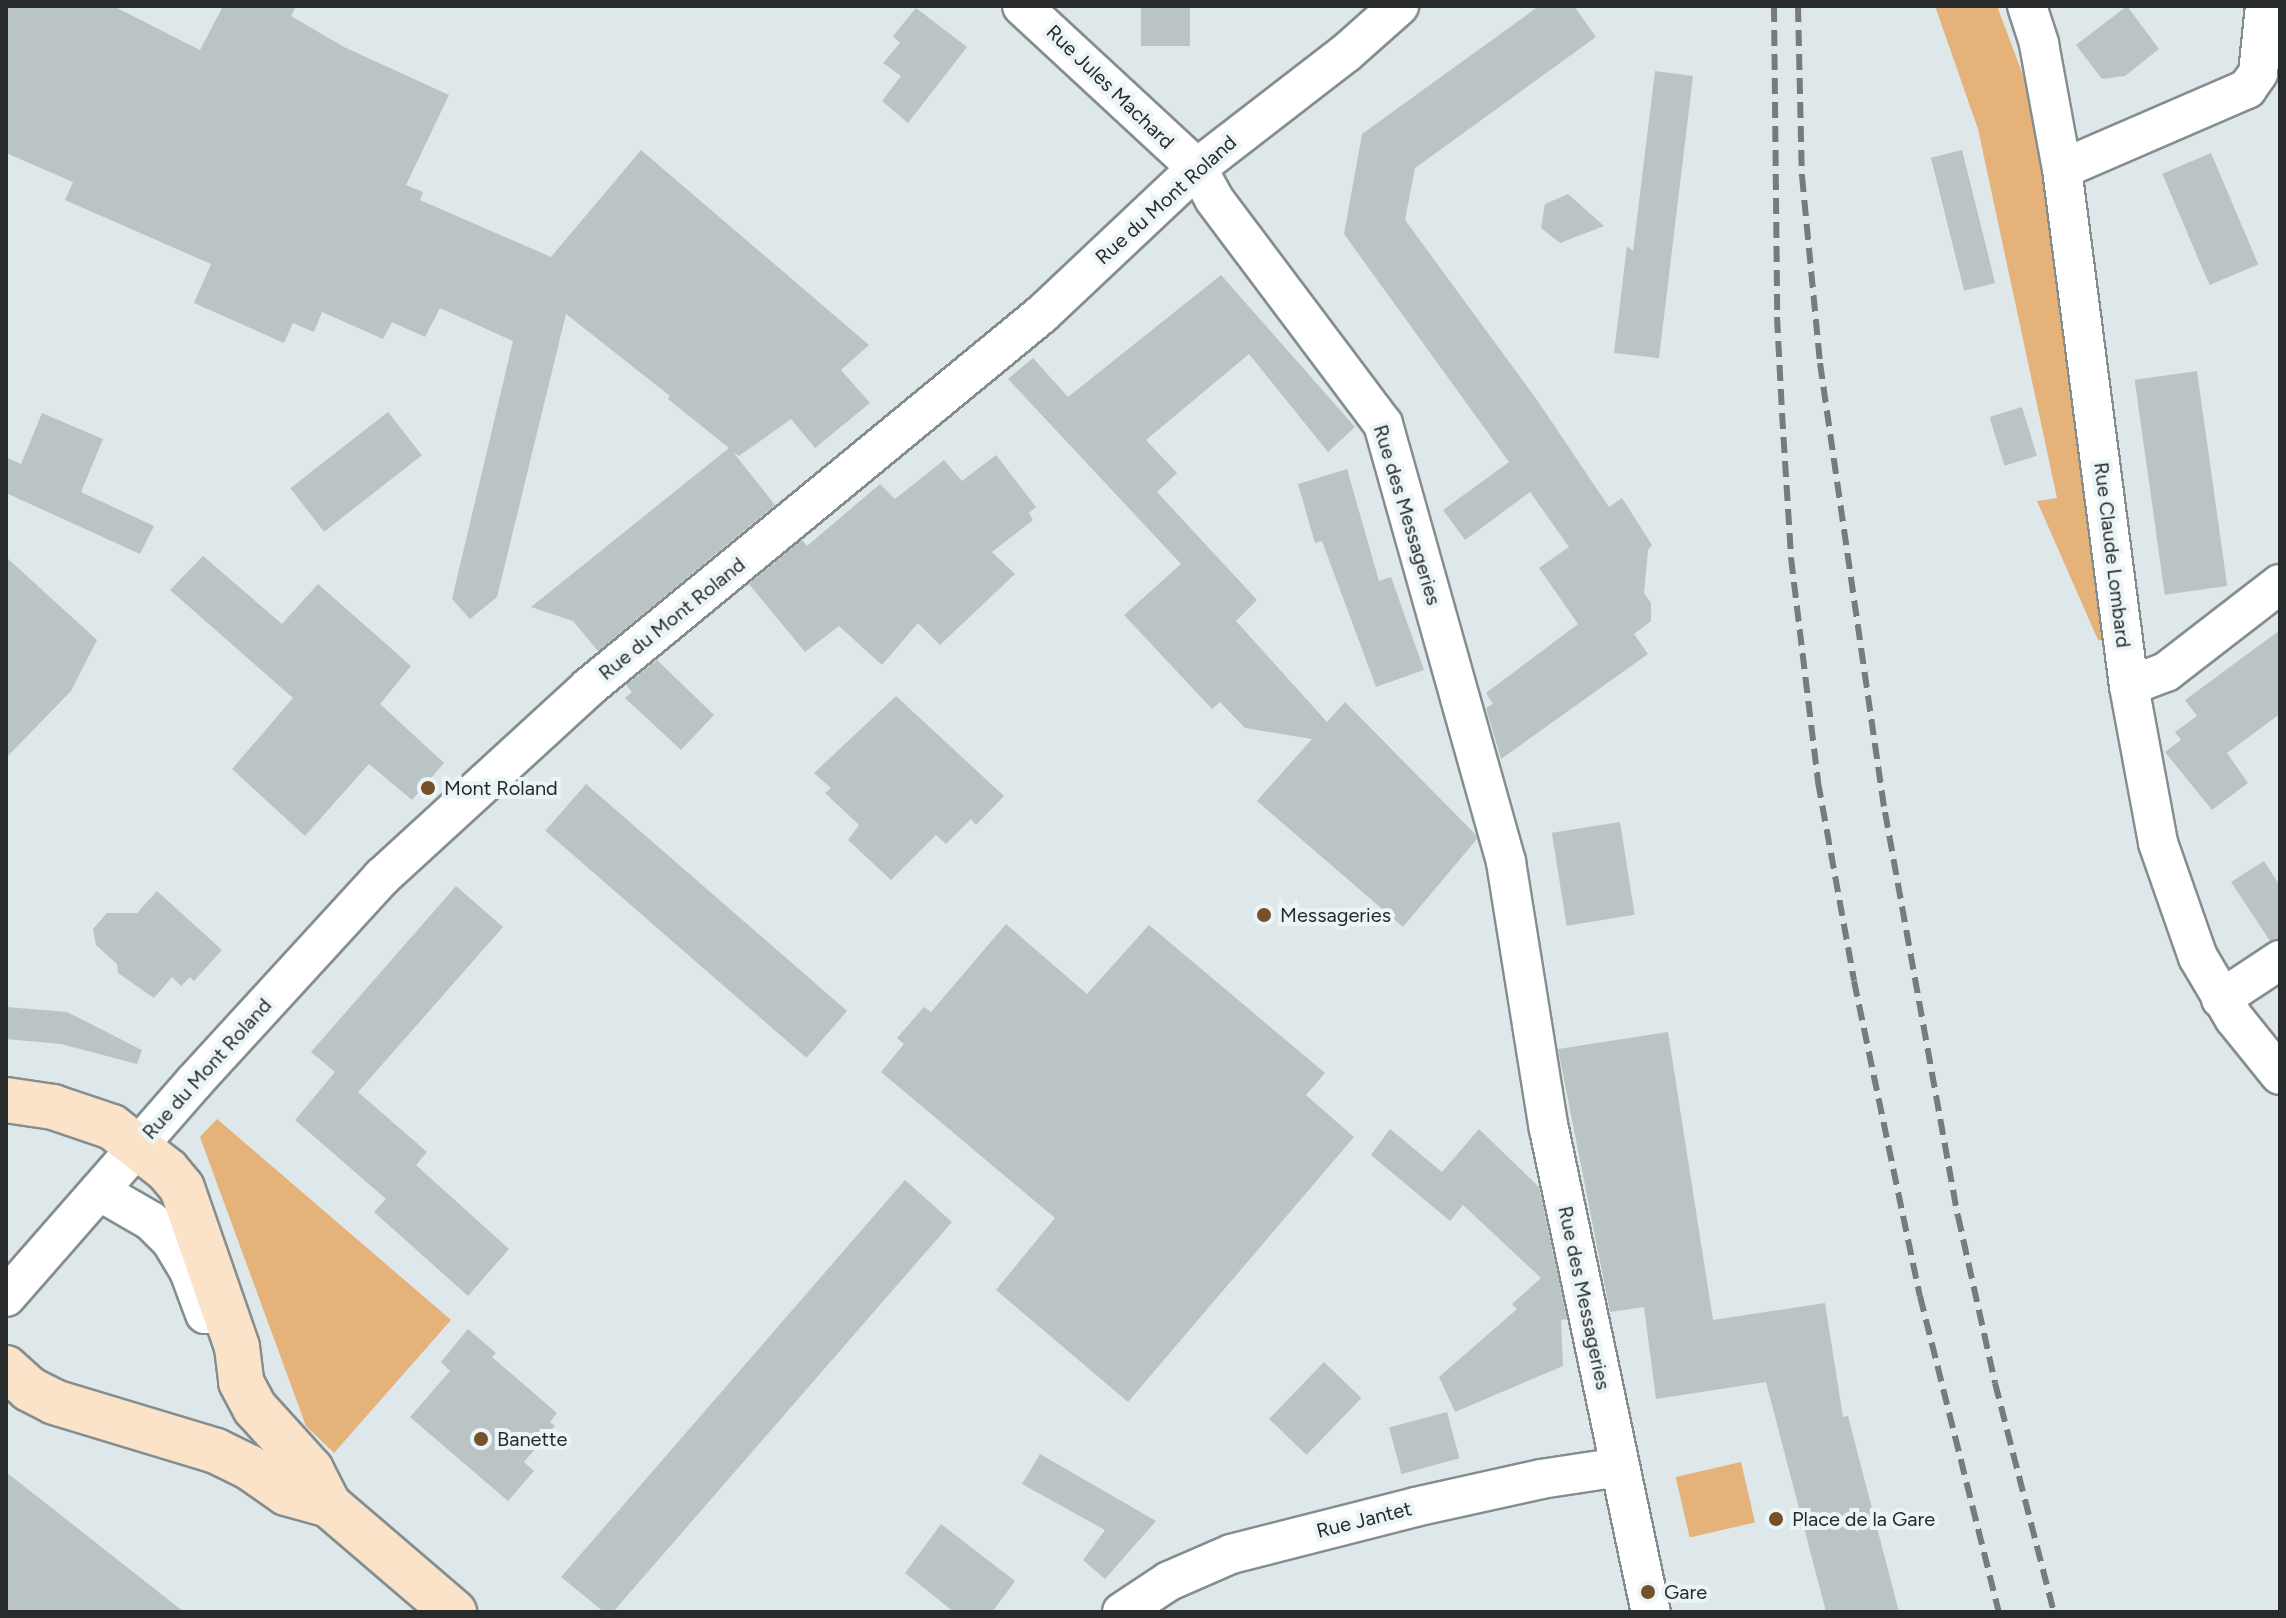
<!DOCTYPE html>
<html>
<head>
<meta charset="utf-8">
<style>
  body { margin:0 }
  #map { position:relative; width:2286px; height:1618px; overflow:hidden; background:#dee8ea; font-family:Figtree,sans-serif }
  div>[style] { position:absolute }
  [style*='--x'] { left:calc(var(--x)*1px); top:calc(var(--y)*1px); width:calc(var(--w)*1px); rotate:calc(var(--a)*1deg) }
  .green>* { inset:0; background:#e5b279; transform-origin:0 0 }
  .building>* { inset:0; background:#bac4c5; transform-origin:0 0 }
  .roads { filter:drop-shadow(2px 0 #858e8f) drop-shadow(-2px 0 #858e8f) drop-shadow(0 2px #858e8f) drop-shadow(0 -2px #858e8f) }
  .minor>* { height:38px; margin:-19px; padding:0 19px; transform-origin:19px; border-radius:19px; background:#fff }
  .secondary>* { height:44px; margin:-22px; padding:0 22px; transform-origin:22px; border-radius:22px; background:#fae3c8 }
  .rail>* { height:6px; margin-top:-3px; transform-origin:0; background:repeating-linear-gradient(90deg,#767c7d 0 16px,transparent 0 24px) }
  .dots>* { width:22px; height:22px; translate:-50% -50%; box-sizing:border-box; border:4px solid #ebf5f7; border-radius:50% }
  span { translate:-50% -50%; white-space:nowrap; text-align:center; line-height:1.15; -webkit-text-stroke:8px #ebf5f7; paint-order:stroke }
  .street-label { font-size:20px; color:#282b2c }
  .poi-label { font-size:20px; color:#282b2c }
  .left { translate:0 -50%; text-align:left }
  .frame { position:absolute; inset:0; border:8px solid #282b2c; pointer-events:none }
</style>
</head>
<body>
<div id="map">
  <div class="green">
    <i style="clip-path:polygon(1935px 6px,1997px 6px,2026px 83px,2041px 160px,2106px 641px,2098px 640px,2037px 501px,2057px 498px,1978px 129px)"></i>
    <i style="clip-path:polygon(217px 1119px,451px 1320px,334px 1453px,306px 1426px,200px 1137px)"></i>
    <i style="left:1741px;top:1462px;width:62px;height:67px;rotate:77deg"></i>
  </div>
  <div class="building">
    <i style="clip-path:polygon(6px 6px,113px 6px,200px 50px,223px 6px,296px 6px,291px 16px,344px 47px,449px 95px,406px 185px,423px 192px,420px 200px,551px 257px,641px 150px,869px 345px,841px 370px,870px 403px,815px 448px,791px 419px,739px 456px,733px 452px,775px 505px,598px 651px,573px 621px,531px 607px,729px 448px,668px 399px,670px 396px,566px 314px,497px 597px,470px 619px,452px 599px,513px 341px,440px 308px,425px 337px,392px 322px,383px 339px,322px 312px,314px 332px,293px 323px,284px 343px,194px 303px,211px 264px,65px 200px,73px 182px,6px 153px)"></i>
    <i style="left:1141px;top:6px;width:49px;height:40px"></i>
    <i style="clip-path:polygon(1539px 6px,1574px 6px,1596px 37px,1415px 168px,1405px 220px,1537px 400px,1609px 507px,1622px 498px,1652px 545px,1648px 550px,1644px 593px,1651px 603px,1651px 621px,1634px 634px,1648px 654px,1501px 759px,1486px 708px,1493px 704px,1486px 693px,1578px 624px,1539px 568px,1569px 547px,1530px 492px,1465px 540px,1443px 510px,1509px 462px,1344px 234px,1362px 134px)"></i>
    <i style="clip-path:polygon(2127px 6px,2159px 49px,2125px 76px,2102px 79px,2076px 45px)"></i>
    <i style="clip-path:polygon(916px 8px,967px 47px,908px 123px,882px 101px,901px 76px,883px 63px,900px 43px,893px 36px)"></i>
    <i style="clip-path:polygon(1655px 71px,1693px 76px,1659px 358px,1614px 353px,1627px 246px,1633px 251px)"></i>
    <i style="left:1962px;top:150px;width:137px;height:32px;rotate:76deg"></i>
    <i style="left:2211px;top:153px;width:121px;height:53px;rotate:67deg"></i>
    <i style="clip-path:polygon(1568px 194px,1604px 226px,1560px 243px,1541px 228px,1545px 204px)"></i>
    <i style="clip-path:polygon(1221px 275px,1355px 427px,1328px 452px,1249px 354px,1146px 440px,1177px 473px,1157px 492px,1257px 600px,1236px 621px,1327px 722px,1345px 702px,1475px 834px,1477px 839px,1403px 927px,1257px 801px,1312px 739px,1245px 728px,1220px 702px,1212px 709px,1124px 615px,1181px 564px,1008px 379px,1033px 358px,1068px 397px)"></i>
    <i style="left:2197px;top:371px;width:217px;height:63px;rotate:82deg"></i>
    <i style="left:2022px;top:407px;width:51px;height:34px;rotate:73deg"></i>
    <i style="left:388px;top:412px;width:55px;height:124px;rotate:52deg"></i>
    <i style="clip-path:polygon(42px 413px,103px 439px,81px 492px,154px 526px,140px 554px,6px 493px,6px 457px,21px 464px)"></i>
    <i style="clip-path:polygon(996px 455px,1036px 507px,1029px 513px,1033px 520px,992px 552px,1015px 574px,940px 645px,918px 623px,882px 665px,839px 626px,805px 652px,749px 584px,802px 540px,807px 546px,880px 484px,895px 499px,944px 460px,962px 481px)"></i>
    <i style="clip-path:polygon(1347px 469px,1379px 581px,1391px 577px,1424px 670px,1376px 687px,1322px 541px,1315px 543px,1298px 484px)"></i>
    <i style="clip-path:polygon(203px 556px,282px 624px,318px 584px,411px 666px,380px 704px,444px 763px,412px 800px,369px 764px,305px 836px,232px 769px,293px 698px,170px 590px)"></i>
    <i style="clip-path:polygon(6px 557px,97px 640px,71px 691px,6px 758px)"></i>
    <i style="clip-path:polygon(2280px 630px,2280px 714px,2227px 753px,2248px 783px,2212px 810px,2165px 752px,2181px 740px,2175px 732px,2197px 716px,2185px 700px)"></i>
    <i style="clip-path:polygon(657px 660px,714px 715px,681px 750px,625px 698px,632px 692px,626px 685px)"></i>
    <i style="clip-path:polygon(896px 696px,1004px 796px,976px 825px,971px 819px,946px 844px,936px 835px,891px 880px,848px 840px,859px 825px,825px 793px,831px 788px,814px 773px)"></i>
    <i style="left:586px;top:784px;width:346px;height:62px;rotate:41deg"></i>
    <i style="left:1620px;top:822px;width:94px;height:69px;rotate:81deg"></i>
    <i style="clip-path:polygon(2264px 861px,2280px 886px,2280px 938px,2270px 941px,2231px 882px)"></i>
    <i style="clip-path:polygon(456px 886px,503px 927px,358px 1092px,427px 1152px,416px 1165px,509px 1249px,468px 1296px,374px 1212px,386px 1199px,295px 1120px,335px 1072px,311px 1052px)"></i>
    <i style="clip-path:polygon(157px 891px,222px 950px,194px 981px,190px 977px,181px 986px,172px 977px,154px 998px,118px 973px,117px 964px,96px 945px,93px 929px,107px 913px,137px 913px)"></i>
    <i style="clip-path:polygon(1006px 924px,1087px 994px,1149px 925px,1325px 1073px,1306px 1095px,1354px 1137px,1128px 1402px,996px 1290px,1055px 1218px,881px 1072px,904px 1044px,897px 1038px,924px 1007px,931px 1012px)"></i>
    <i style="clip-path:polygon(6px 1007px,67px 1012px,142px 1050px,137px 1064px,61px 1044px,6px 1039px)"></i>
    <i style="clip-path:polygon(1668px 1032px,1713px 1320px,1825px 1303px,1843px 1417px,1848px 1416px,1899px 1612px,1826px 1612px,1766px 1382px,1656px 1399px,1644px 1307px,1610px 1312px,1558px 1049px)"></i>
    <i style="clip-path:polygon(1390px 1129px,1442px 1172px,1479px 1129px,1539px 1187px,1567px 1319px,1561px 1320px,1563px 1366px,1455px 1412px,1439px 1377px,1517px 1309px,1512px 1304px,1541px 1278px,1463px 1205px,1450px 1221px,1371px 1155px)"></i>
    <i style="clip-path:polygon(905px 1180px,952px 1222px,613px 1612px,604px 1612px,561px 1577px)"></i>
    <i style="clip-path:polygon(468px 1329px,496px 1353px,492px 1357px,557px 1413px,550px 1422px,555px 1426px,524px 1462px,534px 1471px,508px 1501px,410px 1417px,450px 1371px,441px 1362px)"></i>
    <i style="left:1324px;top:1362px;width:52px;height:79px;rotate:44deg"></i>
    <i style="left:1447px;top:1412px;width:48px;height:60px;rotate:75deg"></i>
    <i style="clip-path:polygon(1040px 1454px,1156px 1521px,1105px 1579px,1083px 1560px,1105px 1530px,1022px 1484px)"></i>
    <i style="clip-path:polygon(6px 1472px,184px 1612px,6px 1612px)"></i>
    <i style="clip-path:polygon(941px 1524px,1015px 1581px,992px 1612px,954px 1612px,905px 1573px)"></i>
  </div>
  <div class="roads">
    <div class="minor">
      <i style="--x:1022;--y:6;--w:238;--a:42.8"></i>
      <i style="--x:1197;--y:168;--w:35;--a:61"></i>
      <i style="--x:1214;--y:199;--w:281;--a:53.1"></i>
      <i style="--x:1383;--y:424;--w:455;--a:74.3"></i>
      <i style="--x:1506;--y:862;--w:270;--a:80.9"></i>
      <i style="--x:1549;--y:1129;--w:494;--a:78.1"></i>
      <i style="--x:2027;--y:6;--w:40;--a:72"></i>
      <i style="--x:2039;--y:44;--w:127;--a:79.6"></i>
      <i style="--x:2062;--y:169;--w:521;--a:82.62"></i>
      <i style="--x:2129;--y:686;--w:160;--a:79.5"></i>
      <i style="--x:2158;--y:843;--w:121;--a:70.7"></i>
      <i style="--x:2198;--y:957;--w:71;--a:59.5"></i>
      <i style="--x:2234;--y:1018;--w:73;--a:51.1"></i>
      <i style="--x:2062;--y:169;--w:202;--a:-23.4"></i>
      <i style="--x:2247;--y:89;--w:19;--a:-55"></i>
      <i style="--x:2258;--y:73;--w:67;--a:-84"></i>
      <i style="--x:2129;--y:686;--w:40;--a:-21"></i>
      <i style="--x:2166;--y:672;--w:144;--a:-37.7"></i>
      <i style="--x:2221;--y:999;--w:71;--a:-33.5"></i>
      <i style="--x:99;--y:1191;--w:60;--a:30"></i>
      <i style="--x:151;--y:1221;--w:28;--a:45"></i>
      <i style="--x:171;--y:1241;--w:35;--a:59"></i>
      <i style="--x:189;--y:1271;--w:46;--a:69.6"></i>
      <i style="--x:6;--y:1297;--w:287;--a:-48.8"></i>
      <i style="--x:195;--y:1081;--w:277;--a:-47.5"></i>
      <i style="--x:382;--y:877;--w:281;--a:-42.5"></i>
      <i style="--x:589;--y:687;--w:587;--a:-39.47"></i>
      <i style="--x:1042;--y:314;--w:213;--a:-43.3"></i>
      <i style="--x:1197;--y:168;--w:188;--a:-37.7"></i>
      <i style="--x:1346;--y:53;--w:71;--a:-41.6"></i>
      <i style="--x:1122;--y:1612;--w:56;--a:-33.4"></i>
      <i style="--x:1169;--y:1581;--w:68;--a:-23.5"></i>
      <i style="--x:1231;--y:1554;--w:190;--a:-14.3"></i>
      <i style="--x:1415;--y:1507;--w:129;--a:-12.5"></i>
      <i style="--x:1541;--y:1479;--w:80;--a:-8.6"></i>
    </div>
    <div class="secondary">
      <i style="--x:6;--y:1100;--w:48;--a:8.5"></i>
      <i style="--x:53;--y:1107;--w:62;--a:18.7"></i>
      <i style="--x:112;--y:1127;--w:70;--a:38"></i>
      <i style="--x:167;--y:1170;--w:23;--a:50"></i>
      <i style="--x:182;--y:1188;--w:168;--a:70.9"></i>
      <i style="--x:237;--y:1347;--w:35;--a:83"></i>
      <i style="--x:241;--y:1382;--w:30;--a:62"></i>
      <i style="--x:255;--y:1408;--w:84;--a:47.9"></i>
      <i style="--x:311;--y:1470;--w:39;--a:63"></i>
      <i style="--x:329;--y:1505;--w:165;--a:40.6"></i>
      <i style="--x:6;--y:1368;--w:31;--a:42"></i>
      <i style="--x:29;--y:1389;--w:28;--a:27"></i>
      <i style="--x:54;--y:1402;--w:169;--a:16.8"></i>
      <i style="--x:216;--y:1451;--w:37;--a:26"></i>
      <i style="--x:249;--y:1467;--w:45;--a:35.1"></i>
      <i style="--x:286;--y:1493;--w:45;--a:15.6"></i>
    </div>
  </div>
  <div class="rail">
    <i style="--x:1774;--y:6;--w:311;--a:89.4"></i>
    <i style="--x:1777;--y:317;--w:96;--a:87"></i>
    <i style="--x:1782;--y:413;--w:145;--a:86.4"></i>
    <i style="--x:1791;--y:558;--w:226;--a:83.1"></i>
    <i style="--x:1818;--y:782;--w:202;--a:79.7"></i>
    <i style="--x:1854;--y:981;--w:322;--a:78.2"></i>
    <i style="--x:1920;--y:1296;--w:326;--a:76"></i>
    <i style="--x:1798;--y:6;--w:170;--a:88.7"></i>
    <i style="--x:1802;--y:176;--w:188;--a:84.5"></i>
    <i style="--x:1820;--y:363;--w:454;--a:81.8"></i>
    <i style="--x:1885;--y:812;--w:411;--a:79.8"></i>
    <i style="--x:1958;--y:1216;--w:171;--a:77.5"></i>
    <i style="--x:1995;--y:1383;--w:236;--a:75.6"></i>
  </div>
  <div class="dots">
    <i style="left:428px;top:788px;background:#745129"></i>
    <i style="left:1264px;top:915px;background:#745129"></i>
    <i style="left:481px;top:1439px;background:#745129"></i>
    <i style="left:1776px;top:1519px;background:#745129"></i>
    <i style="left:1648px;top:1592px;background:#745129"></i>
  </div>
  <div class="street-label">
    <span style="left:1110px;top:87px;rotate:44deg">Rue Jules Machard</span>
    <span style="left:1166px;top:200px;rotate:-42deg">Rue du Mont Roland</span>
    <span style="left:1407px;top:515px;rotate:73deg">Rue des Messageries</span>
    <span style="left:2112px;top:555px;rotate:83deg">Rue Claude Lombard</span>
    <span style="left:672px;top:619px;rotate:-39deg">Rue du Mont Roland</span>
    <span style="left:207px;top:1069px;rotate:-48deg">Rue du Mont Roland</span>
    <span style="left:1584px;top:1298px;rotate:78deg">Rue des Messageries</span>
    <span style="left:1364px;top:1520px;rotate:-14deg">Rue Jantet</span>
  </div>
  <div class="poi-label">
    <span class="left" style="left:444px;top:788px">Mont Roland</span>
    <span class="left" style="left:1280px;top:915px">Messageries</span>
    <span class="left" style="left:497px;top:1439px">Banette</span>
    <span class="left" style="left:1792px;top:1519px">Place de la Gare</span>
    <span class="left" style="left:1664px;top:1592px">Gare</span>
  </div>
  <div class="frame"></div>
</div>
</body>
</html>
